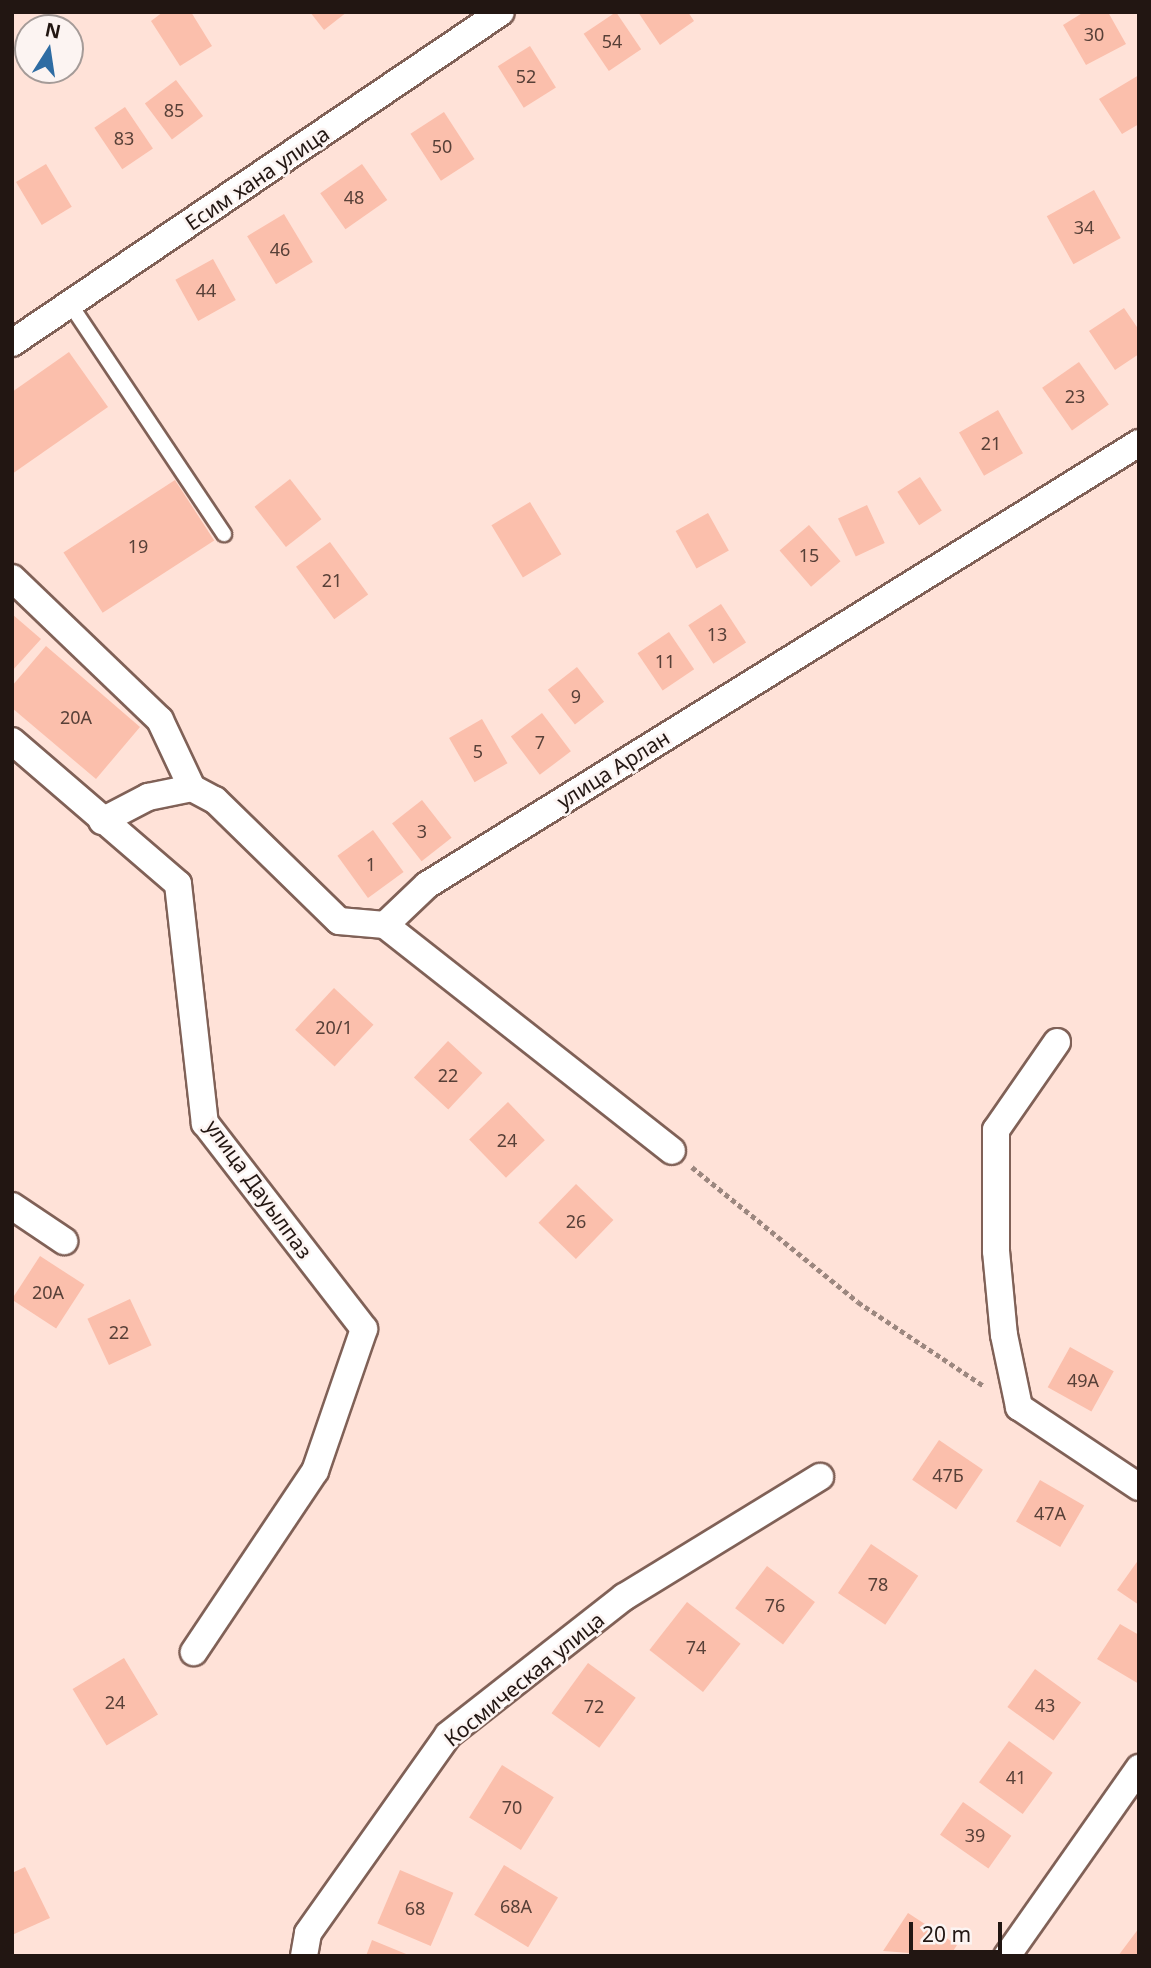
<!DOCTYPE html>
<html>
<head>
<meta charset="utf-8">
<style>
  body { margin:0 }
  #map { position:relative; width:1151px; height:1968px; overflow:hidden; background:#ffe2d8; font-family:"Noto Sans",sans-serif }
  div>[style] { position:absolute }
  [style*='--x'] { left:calc(var(--x)*1px); top:calc(var(--y)*1px); width:calc(var(--w)*1px); rotate:calc(var(--a)*1deg) }
  .building>* { inset:0; background:#fbbfac; transform-origin:0 0 }
  .path>* { height:4.5px; margin-top:-2.25px; transform-origin:0; background:repeating-linear-gradient(90deg,#9c877f 0 5px,transparent 0 8.5px) }
  .roads { filter:drop-shadow(2px 0 #806157) drop-shadow(-2px 0 #806157) drop-shadow(0 2px #806157) drop-shadow(0 -2px #806157) }
  .lane>* { height:14px; margin:-7px; padding:0 7px; transform-origin:7px; border-radius:7px; background:#fff }
  .street>* { height:26px; margin:-13px; padding:0 13px; transform-origin:13px; border-radius:13px; background:#fff }
  span { translate:-50% -50%; white-space:nowrap; text-align:center; line-height:1.15; -webkit-text-stroke:5px #fcf4f2; paint-order:stroke }
  .number-label { font-size:18px; color:#584038 }
  .number-label span { -webkit-text-stroke-width:0 }
  .street-label { font-size:21px; color:#221612 }
  .frame { position:absolute; inset:0; border:14px solid #221612; pointer-events:none }
  .north { position:absolute; left:14px; top:14px; width:70px; height:70px; box-sizing:border-box; background:#fcf4f2; border:2px solid #a59b98; border-radius:50%; rotate:12deg; font-size:19px; font-weight:700; line-height:28px; text-align:center; color:#221612 }
  .north::after { content:''; display:block; margin:auto; width:24px; height:32px; background:#2e6ca3; clip-path:polygon(50% 0,100% 100%,50% 72%,0 100%) }
  .scale { position:absolute; left:909px; top:1922px; width:93px; height:32px; box-sizing:border-box; border:4px solid #221612; border-top:0; padding-left:9px; font-size:21px; line-height:24px; white-space:nowrap; color:#221612; -webkit-text-stroke:5px #fcf4f2; paint-order:stroke }
</style>
</head>
<body>
<div id="map">
  <div class="building">
    <i style="clip-path:polygon(163px 12px,191px 12px,212px 46px,180px 66px,151px 21px)"></i>
    <i style="clip-path:polygon(310px 12px,347px 12px,324px 30px)"></i>
    <i style="left:616px;top:12px;width:45px;height:39px;rotate:56deg"></i>
    <i style="clip-path:polygon(638px 12px,688px 12px,694px 21px,660px 45px)"></i>
    <i style="clip-path:polygon(1084px 12px,1108px 12px,1126px 44px,1086px 65px,1063px 25px)"></i>
    <i style="left:530px;top:46px;width:49px;height:38px;rotate:58deg"></i>
    <i style="clip-path:polygon(1139px 75px,1139px 124px,1122px 134px,1099px 99px)"></i>
    <i style="left:176px;top:80px;width:45px;height:39px;rotate:53deg"></i>
    <i style="left:125px;top:107px;width:50px;height:37px;rotate:56deg"></i>
    <i style="left:444px;top:112px;width:56px;height:40px;rotate:57deg"></i>
    <i style="left:46px;top:164px;width:50px;height:35px;rotate:59deg"></i>
    <i style="left:362px;top:164px;width:44px;height:51px;rotate:55deg"></i>
    <i style="left:1094px;top:190px;width:55px;height:54px;rotate:61deg"></i>
    <i style="left:284px;top:214px;width:56px;height:43px;rotate:59deg"></i>
    <i style="left:213px;top:259px;width:47px;height:43px;rotate:61deg"></i>
    <i style="clip-path:polygon(1124px 308px,1139px 330px,1139px 354px,1115px 370px,1089px 331px)"></i>
    <i style="clip-path:polygon(69px 352px,108px 407px,12px 474px,12px 392px)"></i>
    <i style="left:1079px;top:362px;width:52px;height:45px;rotate:55deg"></i>
    <i style="left:998px;top:410px;width:50px;height:45px;rotate:60deg"></i>
    <i style="left:920px;top:477px;width:40px;height:27px;rotate:57deg"></i>
    <i style="left:290px;top:479px;width:51px;height:45px;rotate:52deg"></i>
    <i style="left:175px;top:480px;width:72px;height:133px;rotate:57deg"></i>
    <i style="left:530px;top:502px;width:61px;height:45px;rotate:59deg"></i>
    <i style="left:867px;top:505px;width:42px;height:32px;rotate:65deg"></i>
    <i style="left:708px;top:513px;width:43px;height:37px;rotate:61deg"></i>
    <i style="left:809px;top:525px;width:48px;height:39px;rotate:49deg"></i>
    <i style="left:330px;top:542px;width:65px;height:42px;rotate:54deg"></i>
    <i style="left:721px;top:604px;width:46px;height:39px;rotate:57deg"></i>
    <i style="clip-path:polygon(12px 614px,41px 639px,12px 671px)"></i>
    <i style="left:669px;top:632px;width:45px;height:38px;rotate:56deg"></i>
    <i style="clip-path:polygon(46px 646px,140px 727px,96px 779px,12px 708px,12px 686px)"></i>
    <i style="left:577px;top:667px;width:44px;height:37px;rotate:52deg"></i>
    <i style="left:542px;top:713px;width:48px;height:39px;rotate:53deg"></i>
    <i style="left:482px;top:719px;width:51px;height:38px;rotate:60deg"></i>
    <i style="left:422px;top:800px;width:48px;height:38px;rotate:52deg"></i>
    <i style="left:373px;top:830px;width:52px;height:44px;rotate:54deg"></i>
    <i style="left:334px;top:988px;width:54px;height:57px;rotate:43deg"></i>
    <i style="left:448px;top:1041px;width:47px;height:50px;rotate:43deg"></i>
    <i style="left:508px;top:1102px;width:53px;height:54px;rotate:46deg"></i>
    <i style="left:576px;top:1184px;width:52px;height:54px;rotate:44deg"></i>
    <i style="left:40px;top:1256px;width:53px;height:52px;rotate:33deg"></i>
    <i style="left:130px;top:1299px;width:51px;height:47px;rotate:65deg"></i>
    <i style="left:1070px;top:1347px;width:50px;height:46px;rotate:29deg"></i>
    <i style="left:939px;top:1440px;width:53px;height:48px;rotate:34deg"></i>
    <i style="left:1040px;top:1480px;width:51px;height:48px;rotate:30deg"></i>
    <i style="left:871px;top:1544px;width:57px;height:59px;rotate:34deg"></i>
    <i style="clip-path:polygon(1139px 1559px,1139px 1605px,1117px 1590px)"></i>
    <i style="left:767px;top:1566px;width:60px;height:53px;rotate:37deg"></i>
    <i style="left:687px;top:1602px;width:68px;height:61px;rotate:38deg"></i>
    <i style="clip-path:polygon(1120px 1624px,1139px 1635px,1139px 1684px,1097px 1659px)"></i>
    <i style="left:124px;top:1658px;width:66px;height:60px;rotate:59deg"></i>
    <i style="left:588px;top:1663px;width:59px;height:62px;rotate:36deg"></i>
    <i style="left:1035px;top:1669px;width:57px;height:47px;rotate:36deg"></i>
    <i style="left:1009px;top:1741px;width:54px;height:51px;rotate:36deg"></i>
    <i style="left:502px;top:1765px;width:61px;height:62px;rotate:32deg"></i>
    <i style="left:963px;top:1802px;width:59px;height:40px;rotate:35deg"></i>
    <i style="left:504px;top:1865px;width:63px;height:58px;rotate:31deg"></i>
    <i style="clip-path:polygon(25px 1867px,50px 1918px,12px 1935px,12px 1873px)"></i>
    <i style="left:400px;top:1870px;width:58px;height:58px;rotate:23deg"></i>
    <i style="clip-path:polygon(908px 1913px,957px 1945px,950px 1956px,883px 1951px)"></i>
    <i style="clip-path:polygon(1139px 1928px,1139px 1956px,1118px 1956px)"></i>
    <i style="clip-path:polygon(372px 1940px,411px 1956px,366px 1956px)"></i>
  </div>
  <div class="path">
    <i style="--x:692;--y:1167;--w:214;--a:39.1"></i>
    <i style="--x:858;--y:1302;--w:151;--a:33.7"></i>
  </div>
  <div class="roads">
    <div class="lane">
      <i style="--x:70;--y:304;--w:277;--a:56.2"></i>
    </div>
    <div class="street">
      <i style="--x:12;--y:343;--w:590;--a:-34.09"></i>
      <i style="--x:12;--y:578;--w:205;--a:43.8"></i>
      <i style="--x:160;--y:720;--w:75;--a:64.8"></i>
      <i style="--x:12;--y:741;--w:219;--a:40.7"></i>
      <i style="--x:178;--y:884;--w:241;--a:83.6"></i>
      <i style="--x:205;--y:1123;--w:260;--a:52.3"></i>
      <i style="--x:364;--y:1329;--w:150;--a:109"></i>
      <i style="--x:315;--y:1471;--w:218;--a:123.8"></i>
      <i style="--x:102;--y:821;--w:52;--a:-27.6"></i>
      <i style="--x:148;--y:797;--w:45;--a:-11.6"></i>
      <i style="--x:192;--y:788;--w:26;--a:28"></i>
      <i style="--x:215;--y:800;--w:173;--a:44.3"></i>
      <i style="--x:339;--y:921;--w:46;--a:5"></i>
      <i style="--x:385;--y:925;--w:58;--a:-43.6"></i>
      <i style="--x:427;--y:885;--w:838;--a:-31.83"></i>
      <i style="--x:385;--y:925;--w:365;--a:38.2"></i>
      <i style="--x:1057;--y:1042;--w:107;--a:124.7"></i>
      <i style="--x:996;--y:1130;--w:121;--a:90"></i>
      <i style="--x:996;--y:1251;--w:84;--a:84.6"></i>
      <i style="--x:1004;--y:1335;--w:74;--a:78.2"></i>
      <i style="--x:1019;--y:1407;--w:144;--a:33.7"></i>
      <i style="--x:12;--y:1206;--w:63;--a:33.9"></i>
      <i style="--x:304;--y:1956;--w:23;--a:-80"></i>
      <i style="--x:308;--y:1933;--w:242;--a:-54.7"></i>
      <i style="--x:448;--y:1735;--w:224;--a:-38.1"></i>
      <i style="--x:624;--y:1597;--w:230;--a:-31.5"></i>
      <i style="--x:1007;--y:1956;--w:230;--a:-54.9"></i>
    </div>
  </div>
  <div class="number-label">
    <span style="left:1094px;top:34px">30</span>
    <span style="left:612px;top:41px">54</span>
    <span style="left:526px;top:76px">52</span>
    <span style="left:174px;top:110px">85</span>
    <span style="left:124px;top:138px">83</span>
    <span style="left:442px;top:146px">50</span>
    <span style="left:354px;top:197px">48</span>
    <span style="left:1084px;top:227px">34</span>
    <span style="left:280px;top:249px">46</span>
    <span style="left:206px;top:290px">44</span>
    <span style="left:1075px;top:396px">23</span>
    <span style="left:991px;top:443px">21</span>
    <span style="left:138px;top:546px">19</span>
    <span style="left:809px;top:555px">15</span>
    <span style="left:332px;top:580px">21</span>
    <span style="left:717px;top:634px">13</span>
    <span style="left:665px;top:661px">11</span>
    <span style="left:576px;top:696px">9</span>
    <span style="left:76px;top:717px">20А</span>
    <span style="left:540px;top:742px">7</span>
    <span style="left:478px;top:751px">5</span>
    <span style="left:422px;top:831px">3</span>
    <span style="left:371px;top:864px">1</span>
    <span style="left:334px;top:1027px">20/1</span>
    <span style="left:448px;top:1075px">22</span>
    <span style="left:507px;top:1140px">24</span>
    <span style="left:576px;top:1221px">26</span>
    <span style="left:48px;top:1292px">20А</span>
    <span style="left:119px;top:1332px">22</span>
    <span style="left:1083px;top:1380px">49А</span>
    <span style="left:948px;top:1475px">47Б</span>
    <span style="left:1050px;top:1513px">47А</span>
    <span style="left:878px;top:1584px">78</span>
    <span style="left:775px;top:1605px">76</span>
    <span style="left:696px;top:1647px">74</span>
    <span style="left:115px;top:1702px">24</span>
    <span style="left:1045px;top:1705px">43</span>
    <span style="left:594px;top:1706px">72</span>
    <span style="left:1016px;top:1777px">41</span>
    <span style="left:512px;top:1807px">70</span>
    <span style="left:975px;top:1835px">39</span>
    <span style="left:516px;top:1906px">68А</span>
    <span style="left:415px;top:1908px">68</span>
  </div>
  <div class="street-label">
    <span style="left:257px;top:178px;rotate:-34deg">Есим хана улица</span>
    <span style="left:613px;top:769px;rotate:-32deg">улица Арлан</span>
    <span style="left:259px;top:1189px;rotate:54deg">улица Дауылпаз</span>
    <span style="left:524px;top:1679px;rotate:-39deg">Космическая улица</span>
  </div>
  <div class="frame"></div>
  <div class="north">N</div>
  <div class="scale">20 m</div>
</div>
</body>
</html>
